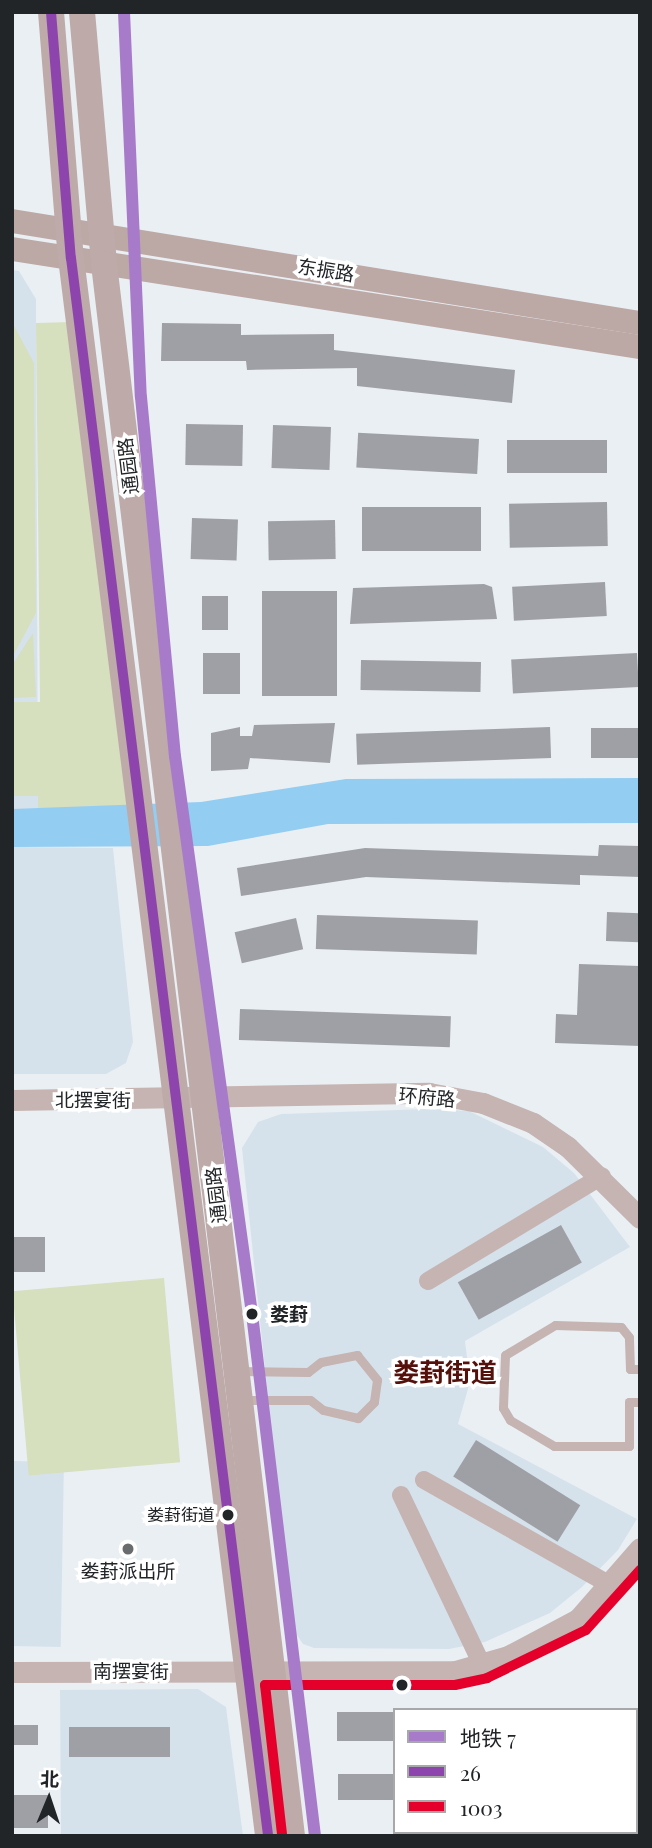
<!DOCTYPE html>
<html>
<head>
<meta charset="utf-8">
<style>
  body { margin:0 }
  #map { position:relative; width:652px; height:1848px; overflow:hidden; background:#eaeff4; font-family:"Playfair Display","Noto Sans SC",serif }
  div>[style] { position:absolute }
  [style*='--x'] { left:calc(var(--x)*1px); top:calc(var(--y)*1px); width:calc(var(--w)*1px); rotate:calc(var(--a)*1deg) }
  .built>* { inset:0; background:#d6e2eb; transform-origin:0 0 }
  .green>* { inset:0; background:#d6dfbe; transform-origin:0 0 }
  .water>* { inset:0; background:#93cdf1 }
  .building>* { inset:0; background:#9fa0a5; transform-origin:0 0 }
  .service>* { height:9px; margin:-4.5px; padding:0 4.5px; transform-origin:4.5px; border-radius:4.5px; background:#c5b4b2 }
  .minor>* { height:18px; margin:-9px; padding:0 9px; transform-origin:9px; border-radius:9px; background:#c5b4b2 }
  .tertiary>* { height:21px; margin:-10.5px; padding:0 10.5px; transform-origin:10.5px; border-radius:10.5px; background:#c5b4b2 }
  .secondary>* { height:24px; margin:-12px; padding:0 12px; transform-origin:12px; border-radius:12px; background:#bca8a5 }
  .primary>* { height:26px; margin:-13px; padding:0 13px; transform-origin:13px; border-radius:13px; background:#bdaaa9 }
  .bus-1>* { height:10px; margin:-5px; padding:0 5px; transform-origin:5px; border-radius:5px; background:#8e44ad }
  .bus-2>* { height:10px; margin:-5px; padding:0 5px; transform-origin:5px; border-radius:5px; background:#e4002b }
  .metro-1>* { height:12px; margin:-6px; padding:0 6px; transform-origin:6px; border-radius:6px; background:#a77bca }
  .dots>* { width:19px; height:19px; translate:-50% -50%; box-sizing:border-box; border:4px solid #fff; border-radius:50% }
  span { translate:-50% -50%; white-space:nowrap; text-align:center; line-height:1.15; -webkit-text-stroke:7px #fff; paint-order:stroke }
  .bus-label { font-size:17px; color:#222528 }
  .right { translate:-100% -50%; text-align:right }
  .street-label { font-size:19px; color:#222528 }
  .stop-label { font-size:19px; color:#222528; font-weight:700 }
  .left { translate:0 -50%; text-align:left }
  .poi-label { font-size:19px; color:#222528 }
  .district-label { font-size:26px; color:#54100a; font-weight:700 }
  .frame { position:absolute; inset:0; border:14px solid #222528; pointer-events:none }
  .legend { position:absolute; left:393px; top:1708px; width:245px; height:126px; box-sizing:border-box; background:#fff; border:2px solid #a7a8a9; margin:0; padding:9px 12px; list-style:none; font-size:21px; color:#222528 }
  .legend li { display:flex; align-items:center; gap:14px; height:35px }
  .legend b { width:35px; border:2px solid #a7a8a9 }
  .north { position:absolute; left:14px; top:1764px; width:70px; height:70px; -webkit-text-stroke:5px #fff; paint-order:stroke; rotate:2deg; font-size:19px; font-weight:700; line-height:28px; text-align:center; color:#222528 }
  .north::after { content:''; display:block; margin:auto; width:24px; height:32px; background:#222528; clip-path:polygon(50% 0,100% 100%,50% 72%,0 100%) }
</style>
</head>
<body>
<div id="map">
  <div class="built">
    <i style="clip-path:polygon(12px 270px,19px 271px,36px 299px,38px 809px,12px 809px)"></i>
    <i style="clip-path:polygon(12px 847px,113px 848px,133px 1042px,126px 1063px,106px 1074px,12px 1074px)"></i>
    <i style="clip-path:polygon(429px 1109px,469px 1111px,543px 1147px,574px 1173px,630px 1247px,465px 1341px,470px 1382px,458px 1424px,637px 1519px,618px 1550px,582px 1587px,550px 1613px,485px 1642px,449px 1649px,314px 1648px,303px 1644px,292px 1628px,242px 1148px,258px 1122px,281px 1114px)"></i>
    <i style="left:12px;top:1461px;width:52px;height:185px;rotate:1deg"></i>
    <i style="clip-path:polygon(198px 1689px,226px 1707px,243px 1836px,61px 1836px,60px 1690px)"></i>
  </div>
  <div class="green">
    <i style="clip-path:polygon(12px 322px,34px 363px,36px 613px,12px 658px)"></i>
    <i style="clip-path:polygon(72px 322px,129px 807px,38px 809px,38px 796px,12px 796px,12px 702px,40px 702px,36px 323px)"></i>
    <i style="clip-path:polygon(33px 633px,36px 697px,12px 698px,12px 665px)"></i>
    <i style="left:164px;top:1278px;width:185px;height:152px;rotate:85deg"></i>
  </div>
  <div class="water">
    <i style="clip-path:polygon(640px 778px,640px 823px,328px 824px,208px 846px,12px 847px,12px 809px,201px 802px,346px 779px)"></i>
  </div>
  <div class="building">
    <i style="clip-path:polygon(162px 323px,241px 324px,241px 335px,334px 334px,334px 350px,515px 370px,512px 403px,357px 386px,357px 368px,247px 370px,246px 361px,161px 361px)"></i>
    <i style="left:186px;top:424px;width:57px;height:41px;rotate:1deg"></i>
    <i style="left:273px;top:425px;width:58px;height:43px;rotate:2deg"></i>
    <i style="left:479px;top:439px;width:35px;height:121px;rotate:93deg"></i>
    <i style="left:507px;top:440px;width:100px;height:33px"></i>
    <i style="left:607px;top:502px;width:44px;height:98px;rotate:89deg"></i>
    <i style="left:362px;top:507px;width:119px;height:44px"></i>
    <i style="left:192px;top:518px;width:46px;height:41px;rotate:2deg"></i>
    <i style="left:335px;top:520px;width:39px;height:67px;rotate:89deg"></i>
    <i style="left:605px;top:582px;width:34px;height:93px;rotate:87deg"></i>
    <i style="clip-path:polygon(484px 584px,492px 587px,497px 619px,350px 624px,353px 588px)"></i>
    <i style="left:262px;top:591px;width:75px;height:105px"></i>
    <i style="left:228px;top:596px;width:34px;height:26px;rotate:90deg"></i>
    <i style="left:240px;top:653px;width:41px;height:37px;rotate:90deg"></i>
    <i style="left:637px;top:653px;width:34px;height:126px;rotate:87deg"></i>
    <i style="left:361px;top:660px;width:120px;height:30px;rotate:1deg"></i>
    <i style="clip-path:polygon(335px 723px,330px 763px,250px 758px,248px 769px,211px 771px,211px 733px,240px 727px,240px 736px,252px 736px,254px 725px)"></i>
    <i style="left:550px;top:727px;width:31px;height:194px;rotate:88deg"></i>
    <i style="left:640px;top:728px;width:30px;height:49px;rotate:90deg"></i>
    <i style="clip-path:polygon(599px 845px,640px 846px,640px 877px,580px 875px,580px 885px,366px 877px,241px 896px,237px 868px,365px 848px,598px 856px)"></i>
    <i style="left:607px;top:912px;width:33px;height:29px;rotate:2deg"></i>
    <i style="left:317px;top:915px;width:161px;height:34px;rotate:2deg"></i>
    <i style="left:296px;top:918px;width:32px;height:63px;rotate:77deg"></i>
    <i style="clip-path:polygon(579px 964px,640px 966px,640px 1046px,555px 1043px,556px 1014px,577px 1015px)"></i>
    <i style="left:240px;top:1009px;width:211px;height:31px;rotate:2deg"></i>
    <i style="left:561px;top:1225px;width:43px;height:118px;rotate:61deg"></i>
    <i style="left:12px;top:1237px;width:33px;height:35px"></i>
    <i style="left:476px;top:1440px;width:123px;height:43px;rotate:32deg"></i>
    <i style="left:395px;top:1712px;width:29px;height:58px;rotate:90deg"></i>
    <i style="left:12px;top:1725px;width:26px;height:20px"></i>
    <i style="left:170px;top:1727px;width:30px;height:101px;rotate:90deg"></i>
    <i style="left:395px;top:1774px;width:26px;height:57px;rotate:90deg"></i>
    <i style="left:12px;top:1795px;width:36px;height:33px"></i>
  </div>
  <div class="service">
    <i style="--x:640;--y:1369;--w:10;--a:180"></i>
    <i style="--x:630;--y:1369;--w:32;--a:-92"></i>
    <i style="--x:629;--y:1337;--w:13;--a:-129"></i>
    <i style="--x:621;--y:1327;--w:66;--a:-178.3"></i>
    <i style="--x:555;--y:1325;--w:58;--a:149"></i>
    <i style="--x:505;--y:1355;--w:53;--a:92.2"></i>
    <i style="--x:503;--y:1408;--w:14;--a:60"></i>
    <i style="--x:510;--y:1420;--w:51;--a:30.6"></i>
    <i style="--x:554;--y:1446;--w:75;--a:0"></i>
    <i style="--x:629;--y:1446;--w:44;--a:-90"></i>
    <i style="--x:629;--y:1402;--w:11;--a:0"></i>
    <i style="--x:239;--y:1371;--w:69;--a:0.8"></i>
    <i style="--x:308;--y:1372;--w:16;--a:-38"></i>
    <i style="--x:321;--y:1362;--w:37;--a:-11"></i>
    <i style="--x:357;--y:1355;--w:32;--a:51"></i>
    <i style="--x:377;--y:1380;--w:22;--a:98"></i>
    <i style="--x:374;--y:1402;--w:23;--a:135"></i>
    <i style="--x:358;--y:1418;--w:36;--a:-167"></i>
    <i style="--x:323;--y:1410;--w:16;--a:-142"></i>
    <i style="--x:310;--y:1400;--w:68;--a:180"></i>
  </div>
  <div class="minor">
    <i style="--x:428;--y:1281;--w:203;--a:-31.1"></i>
    <i style="--x:424;--y:1480;--w:216;--a:29.4"></i>
    <i style="--x:401;--y:1495;--w:188;--a:64.5"></i>
  </div>
  <div class="tertiary">
    <i style="--x:12;--y:1100;--w:417;--a:-1"></i>
    <i style="--x:429;--y:1093;--w:55;--a:10.5"></i>
    <i style="--x:483;--y:1103;--w:54;--a:21.8"></i>
    <i style="--x:533;--y:1123;--w:42;--a:34.4"></i>
    <i style="--x:568;--y:1147;--w:101;--a:44.6"></i>
    <i style="--x:12;--y:1672;--w:443;--a:-0.1"></i>
    <i style="--x:455;--y:1671;--w:55;--a:-15.8"></i>
    <i style="--x:508;--y:1656;--w:79;--a:-27.9"></i>
    <i style="--x:578;--y:1619;--w:94;--a:-48.9"></i>
  </div>
  <div class="secondary">
    <i style="--x:12;--y:221;--w:636;--a:9.23"></i>
    <i style="--x:12;--y:249;--w:636;--a:8.87"></i>
  </div>
  <div class="primary">
    <i style="--x:51;--y:12;--w:247;--a:85.4"></i>
    <i style="--x:71;--y:258;--w:1590;--a:82.88"></i>
    <i style="--x:82;--y:12;--w:253;--a:85"></i>
    <i style="--x:104;--y:264;--w:1583;--a:83.18"></i>
  </div>
  <div class="bus-1">
    <i style="--x:51;--y:12;--w:247;--a:85.4"></i>
    <i style="--x:71;--y:258;--w:1590;--a:82.88"></i>
  </div>
  <div class="bus-2">
    <i style="--x:282;--y:1834;--w:150;--a:-96.5"></i>
    <i style="--x:265;--y:1685;--w:190;--a:0"></i>
    <i style="--x:455;--y:1685;--w:33;--a:-12"></i>
    <i style="--x:487;--y:1678;--w:110;--a:-25.9"></i>
    <i style="--x:586;--y:1630;--w:81;--a:-48"></i>
  </div>
  <div class="metro-1">
    <i style="--x:124;--y:12;--w:385;--a:87.5"></i>
    <i style="--x:141;--y:397;--w:361;--a:84.6"></i>
    <i style="--x:175;--y:756;--w:563;--a:82.14"></i>
    <i style="--x:252;--y:1314;--w:526;--a:83.12"></i>
  </div>
  <div class="dots">
    <i style="left:252px;top:1314px;background:#222528"></i>
    <i style="left:228px;top:1515px;background:#222528"></i>
    <i style="left:128px;top:1549px;background:#686c6f"></i>
    <i style="left:402px;top:1685px;background:#222528"></i>
  </div>
  <div class="bus-label">
    <span class="right" style="left:215px;top:1515px">娄葑街道</span>
  </div>
  <div class="street-label">
    <span style="left:326px;top:270px;rotate:9deg">东振路</span>
    <span style="left:128px;top:466px;rotate:-97deg">通园路</span>
    <span style="left:427px;top:1097px;rotate:5deg">环府路</span>
    <span style="left:93px;top:1100px">北摆宴街</span>
    <span style="left:216px;top:1195px;rotate:-97deg">通园路</span>
    <span style="left:131px;top:1671px">南摆宴街</span>
  </div>
  <div class="stop-label">
    <span class="left" style="left:270px;top:1314px">娄葑</span>
  </div>
  <div class="poi-label">
    <span style="left:128px;top:1571px">娄葑派出所</span>
  </div>
  <div class="district-label">
    <span style="left:445px;top:1372px">娄葑街道</span>
  </div>
  <div class="frame"></div>
  <ul class="legend">
  <li><b style="height:9px;background:#a77bca"></b>地铁 7</li>
  <li><b style="height:9px;background:#8e44ad"></b>26</li>
  <li><b style="height:9px;background:#e4002b"></b>1003</li>
  </ul>
  <div class="north">北</div>
</div>
</body>
</html>
